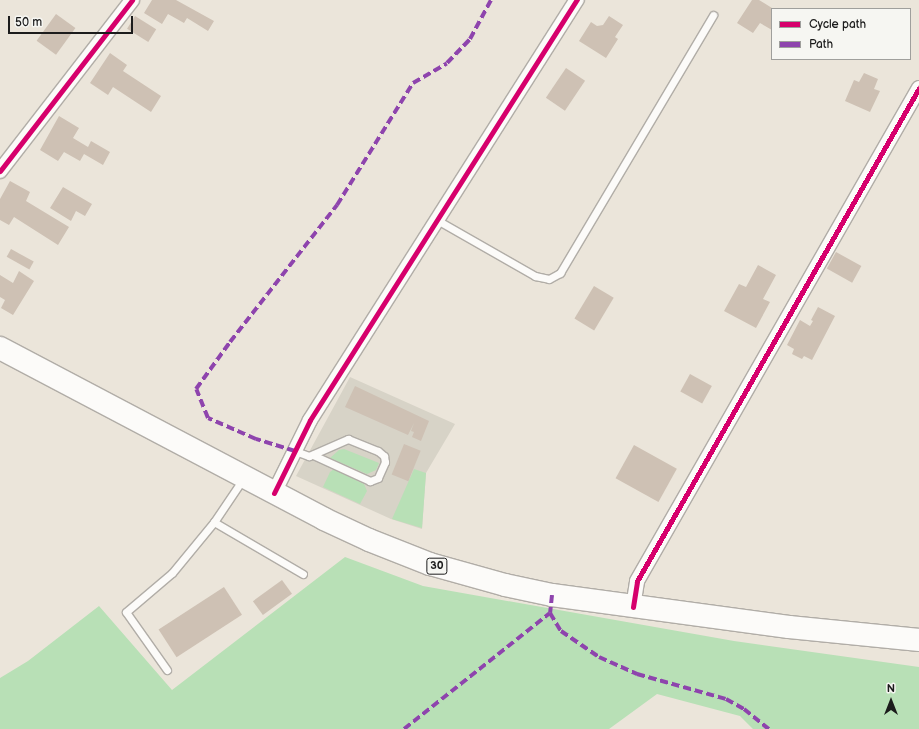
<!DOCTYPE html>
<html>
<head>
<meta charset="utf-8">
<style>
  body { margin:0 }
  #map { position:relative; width:919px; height:729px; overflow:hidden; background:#ebe5da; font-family:"Balsamiq Sans",sans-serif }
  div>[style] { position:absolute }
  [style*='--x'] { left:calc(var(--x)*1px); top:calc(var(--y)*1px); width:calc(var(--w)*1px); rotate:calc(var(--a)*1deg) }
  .industrial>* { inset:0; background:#d7d3c7 }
  .green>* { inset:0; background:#b8e0b6 }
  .building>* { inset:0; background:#cec1b4; transform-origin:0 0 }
  .roads { filter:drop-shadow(1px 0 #b1ada7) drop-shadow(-1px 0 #b1ada7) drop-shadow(0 1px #b1ada7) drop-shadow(0 -1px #b1ada7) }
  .lane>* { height:7px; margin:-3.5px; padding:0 3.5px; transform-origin:3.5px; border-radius:3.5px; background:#fcfbf9 }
  .street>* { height:14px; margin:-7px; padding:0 7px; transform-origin:7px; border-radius:7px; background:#fcfbf9 }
  .primary>* { height:22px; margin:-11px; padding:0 11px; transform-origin:11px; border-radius:11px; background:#fcfbf9 }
  .quiet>* { height:4px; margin-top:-2px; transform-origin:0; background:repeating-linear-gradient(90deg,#8e44ad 0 8px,transparent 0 12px) }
  .cycleway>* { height:5px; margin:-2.5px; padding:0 2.5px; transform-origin:2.5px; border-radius:2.5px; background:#d6006c }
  span { translate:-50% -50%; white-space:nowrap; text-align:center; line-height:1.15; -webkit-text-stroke:3.5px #f6f6f2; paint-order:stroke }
  .shield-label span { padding:1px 3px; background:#f6f6f2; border:1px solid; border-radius:3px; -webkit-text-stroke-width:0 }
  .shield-label { font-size:11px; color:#1c1c1c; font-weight:700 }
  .legend { position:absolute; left:771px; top:8px; width:140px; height:52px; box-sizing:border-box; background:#f6f6f2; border:1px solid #9f9f9c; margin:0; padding:5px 7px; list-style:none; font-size:12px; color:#1c1c1c }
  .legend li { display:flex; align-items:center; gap:8px; height:20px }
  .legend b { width:20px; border:1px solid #9f9f9c }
  .north { position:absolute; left:871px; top:681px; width:40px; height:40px; -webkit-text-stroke:3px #f6f6f2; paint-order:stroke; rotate:0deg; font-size:11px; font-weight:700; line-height:16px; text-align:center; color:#1c1c1c }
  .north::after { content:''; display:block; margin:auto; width:14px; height:18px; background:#1c1c1c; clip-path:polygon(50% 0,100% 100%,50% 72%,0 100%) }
  .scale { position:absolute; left:8px; top:16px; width:125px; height:18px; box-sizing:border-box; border:2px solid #1c1c1c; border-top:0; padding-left:5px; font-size:12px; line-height:14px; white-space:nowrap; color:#1c1c1c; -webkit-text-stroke:3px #f6f6f2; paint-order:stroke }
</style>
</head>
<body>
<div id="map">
  <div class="industrial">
    <i style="clip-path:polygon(350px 377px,455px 424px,426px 473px,422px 529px,391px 519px,296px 476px)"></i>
  </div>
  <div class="green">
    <i style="clip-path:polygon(344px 449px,379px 463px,376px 470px,367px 474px,330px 458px,339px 450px)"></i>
    <i style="clip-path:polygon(334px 469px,364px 484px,367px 491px,360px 504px,323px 487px,330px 472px)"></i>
    <i style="clip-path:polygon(414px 469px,426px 473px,422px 528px,392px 519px)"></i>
    <i style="clip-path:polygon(345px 557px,423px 586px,734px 641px,919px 667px,919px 729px,753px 729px,740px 716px,657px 694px,609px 729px,0 729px,0 678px,28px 661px,99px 606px,172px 690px)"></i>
  </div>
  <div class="building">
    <i style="clip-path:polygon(152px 0,176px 0,214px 21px,208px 31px,187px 18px,184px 23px,168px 14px,162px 24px,144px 13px)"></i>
    <i style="clip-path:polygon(752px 0,759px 0,772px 8px,772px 30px,760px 23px,753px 33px,737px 23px)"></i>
    <i style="left:56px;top:14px;width:24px;height:33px;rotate:36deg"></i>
    <i style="left:135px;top:16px;width:25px;height:15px;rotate:32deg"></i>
    <i style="clip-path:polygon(609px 16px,623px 25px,615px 37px,618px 39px,606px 58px,579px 41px,591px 22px,597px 26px,603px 25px)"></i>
    <i style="clip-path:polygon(110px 53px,127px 65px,123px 71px,161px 96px,151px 112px,113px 87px,108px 95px,90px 83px)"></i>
    <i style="left:566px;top:68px;width:23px;height:36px;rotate:34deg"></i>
    <i style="clip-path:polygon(864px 73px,878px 79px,874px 89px,880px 91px,870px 112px,845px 101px,854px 80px,859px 82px)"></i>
    <i style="clip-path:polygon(59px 116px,79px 128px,73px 138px,88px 147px,91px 141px,110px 152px,103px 165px,84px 154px,80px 161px,64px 152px,58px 161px,40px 150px)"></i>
    <i style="clip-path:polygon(10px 181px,30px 192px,26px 201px,69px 227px,58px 245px,14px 217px,9px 225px,0 220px,0 199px)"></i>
    <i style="clip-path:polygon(63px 187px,92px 204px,85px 216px,76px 211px,71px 221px,50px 208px)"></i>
    <i style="left:11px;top:249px;width:26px;height:9px;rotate:29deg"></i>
    <i style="left:836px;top:252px;width:29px;height:19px;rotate:29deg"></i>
    <i style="clip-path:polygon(758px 265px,776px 275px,763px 299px,770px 302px,756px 328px,724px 311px,739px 284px,746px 287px)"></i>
    <i style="clip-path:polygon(19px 271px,34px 281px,13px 315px,1px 308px,5px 300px,0 297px,0 275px,13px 283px)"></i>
    <i style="left:594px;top:286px;width:23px;height:38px;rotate:31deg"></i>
    <i style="clip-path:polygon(818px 307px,835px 316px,812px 360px,804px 356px,802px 359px,792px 354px,794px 349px,787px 345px,800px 320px,810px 326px,813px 321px,811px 320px)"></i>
    <i style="left:690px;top:374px;width:25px;height:20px;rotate:29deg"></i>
    <i style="clip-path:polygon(355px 386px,429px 421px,421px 441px,412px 437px,414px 432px,411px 431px,414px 423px,408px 435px,345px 407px)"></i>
    <i style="left:404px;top:444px;width:18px;height:33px;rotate:22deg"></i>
    <i style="left:634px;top:445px;width:49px;height:38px;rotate:29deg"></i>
    <i style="left:282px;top:580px;width:17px;height:36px;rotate:54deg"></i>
    <i style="left:224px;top:587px;width:33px;height:78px;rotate:57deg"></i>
  </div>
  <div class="roads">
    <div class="lane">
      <i style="--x:437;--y:220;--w:113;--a:29.7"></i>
      <i style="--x:535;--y:276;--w:14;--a:12"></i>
      <i style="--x:549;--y:279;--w:13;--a:-29"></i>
      <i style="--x:560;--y:273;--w:300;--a:-59.3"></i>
      <i style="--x:295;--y:451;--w:15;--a:20"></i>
      <i style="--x:309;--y:456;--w:43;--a:-23.6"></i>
      <i style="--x:348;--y:439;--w:32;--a:22"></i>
      <i style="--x:378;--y:451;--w:8;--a:40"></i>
      <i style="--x:384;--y:456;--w:6;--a:81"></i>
      <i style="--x:385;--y:462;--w:17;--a:114"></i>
      <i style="--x:378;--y:478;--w:9;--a:159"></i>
      <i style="--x:370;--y:481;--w:63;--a:-155.5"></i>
      <i style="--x:214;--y:522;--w:103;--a:30.3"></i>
      <i style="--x:167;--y:670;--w:71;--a:-125.3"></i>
      <i style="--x:126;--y:612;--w:60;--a:-40.3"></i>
      <i style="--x:172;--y:573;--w:66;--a:-50.5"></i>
      <i style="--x:214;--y:522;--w:52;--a:-56"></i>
    </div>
    <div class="street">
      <i style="--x:0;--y:171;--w:216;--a:-52.3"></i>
      <i style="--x:274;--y:493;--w:81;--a:-63.7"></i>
      <i style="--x:310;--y:420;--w:498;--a:-57.6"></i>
      <i style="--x:633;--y:607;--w:26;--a:-81"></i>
      <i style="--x:637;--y:581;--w:568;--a:-60.23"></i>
    </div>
    <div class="primary">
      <i style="--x:0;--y:348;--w:366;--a:27.8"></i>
      <i style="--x:324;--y:519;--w:50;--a:25"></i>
      <i style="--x:369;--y:540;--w:66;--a:21.5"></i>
      <i style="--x:430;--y:564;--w:78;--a:15.6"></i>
      <i style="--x:505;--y:585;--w:48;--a:12"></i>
      <i style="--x:552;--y:595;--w:239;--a:7.7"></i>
      <i style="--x:789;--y:627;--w:131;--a:5.7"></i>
    </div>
  </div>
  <div class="quiet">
    <i style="--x:295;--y:451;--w:41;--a:-162.9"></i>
    <i style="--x:256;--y:439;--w:52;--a:-156.4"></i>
    <i style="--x:208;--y:418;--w:31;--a:-112"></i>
    <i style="--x:196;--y:389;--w:58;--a:-54.1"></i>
    <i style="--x:230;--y:342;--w:174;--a:-52"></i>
    <i style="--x:337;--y:205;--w:144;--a:-58.1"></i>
    <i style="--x:413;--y:83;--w:39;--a:-30"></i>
    <i style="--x:447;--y:63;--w:33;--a:-46"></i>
    <i style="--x:470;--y:39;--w:44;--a:-61.7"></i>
    <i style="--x:552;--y:595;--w:18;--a:96"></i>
    <i style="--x:550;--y:613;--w:21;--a:59"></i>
    <i style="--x:561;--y:631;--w:46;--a:34.4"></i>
    <i style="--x:599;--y:657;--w:42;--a:24.1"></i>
    <i style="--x:637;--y:674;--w:92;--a:15.7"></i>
    <i style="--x:726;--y:699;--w:21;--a:29"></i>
    <i style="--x:744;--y:709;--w:32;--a:39"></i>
    <i style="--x:404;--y:729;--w:186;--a:-38.5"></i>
  </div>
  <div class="cycleway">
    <i style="--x:0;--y:171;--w:216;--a:-52.3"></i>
    <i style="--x:274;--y:493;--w:81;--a:-63.7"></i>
    <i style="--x:310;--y:420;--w:498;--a:-57.6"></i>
    <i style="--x:633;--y:607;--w:26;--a:-81"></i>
    <i style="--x:637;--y:581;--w:568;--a:-60.23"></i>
  </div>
  <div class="shield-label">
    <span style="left:437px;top:566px">30</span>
  </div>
  <ul class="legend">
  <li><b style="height:5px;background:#d6006c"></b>Cycle path</li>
  <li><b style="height:5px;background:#8e44ad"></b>Path</li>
  </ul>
  <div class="north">N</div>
  <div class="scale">50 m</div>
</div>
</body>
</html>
